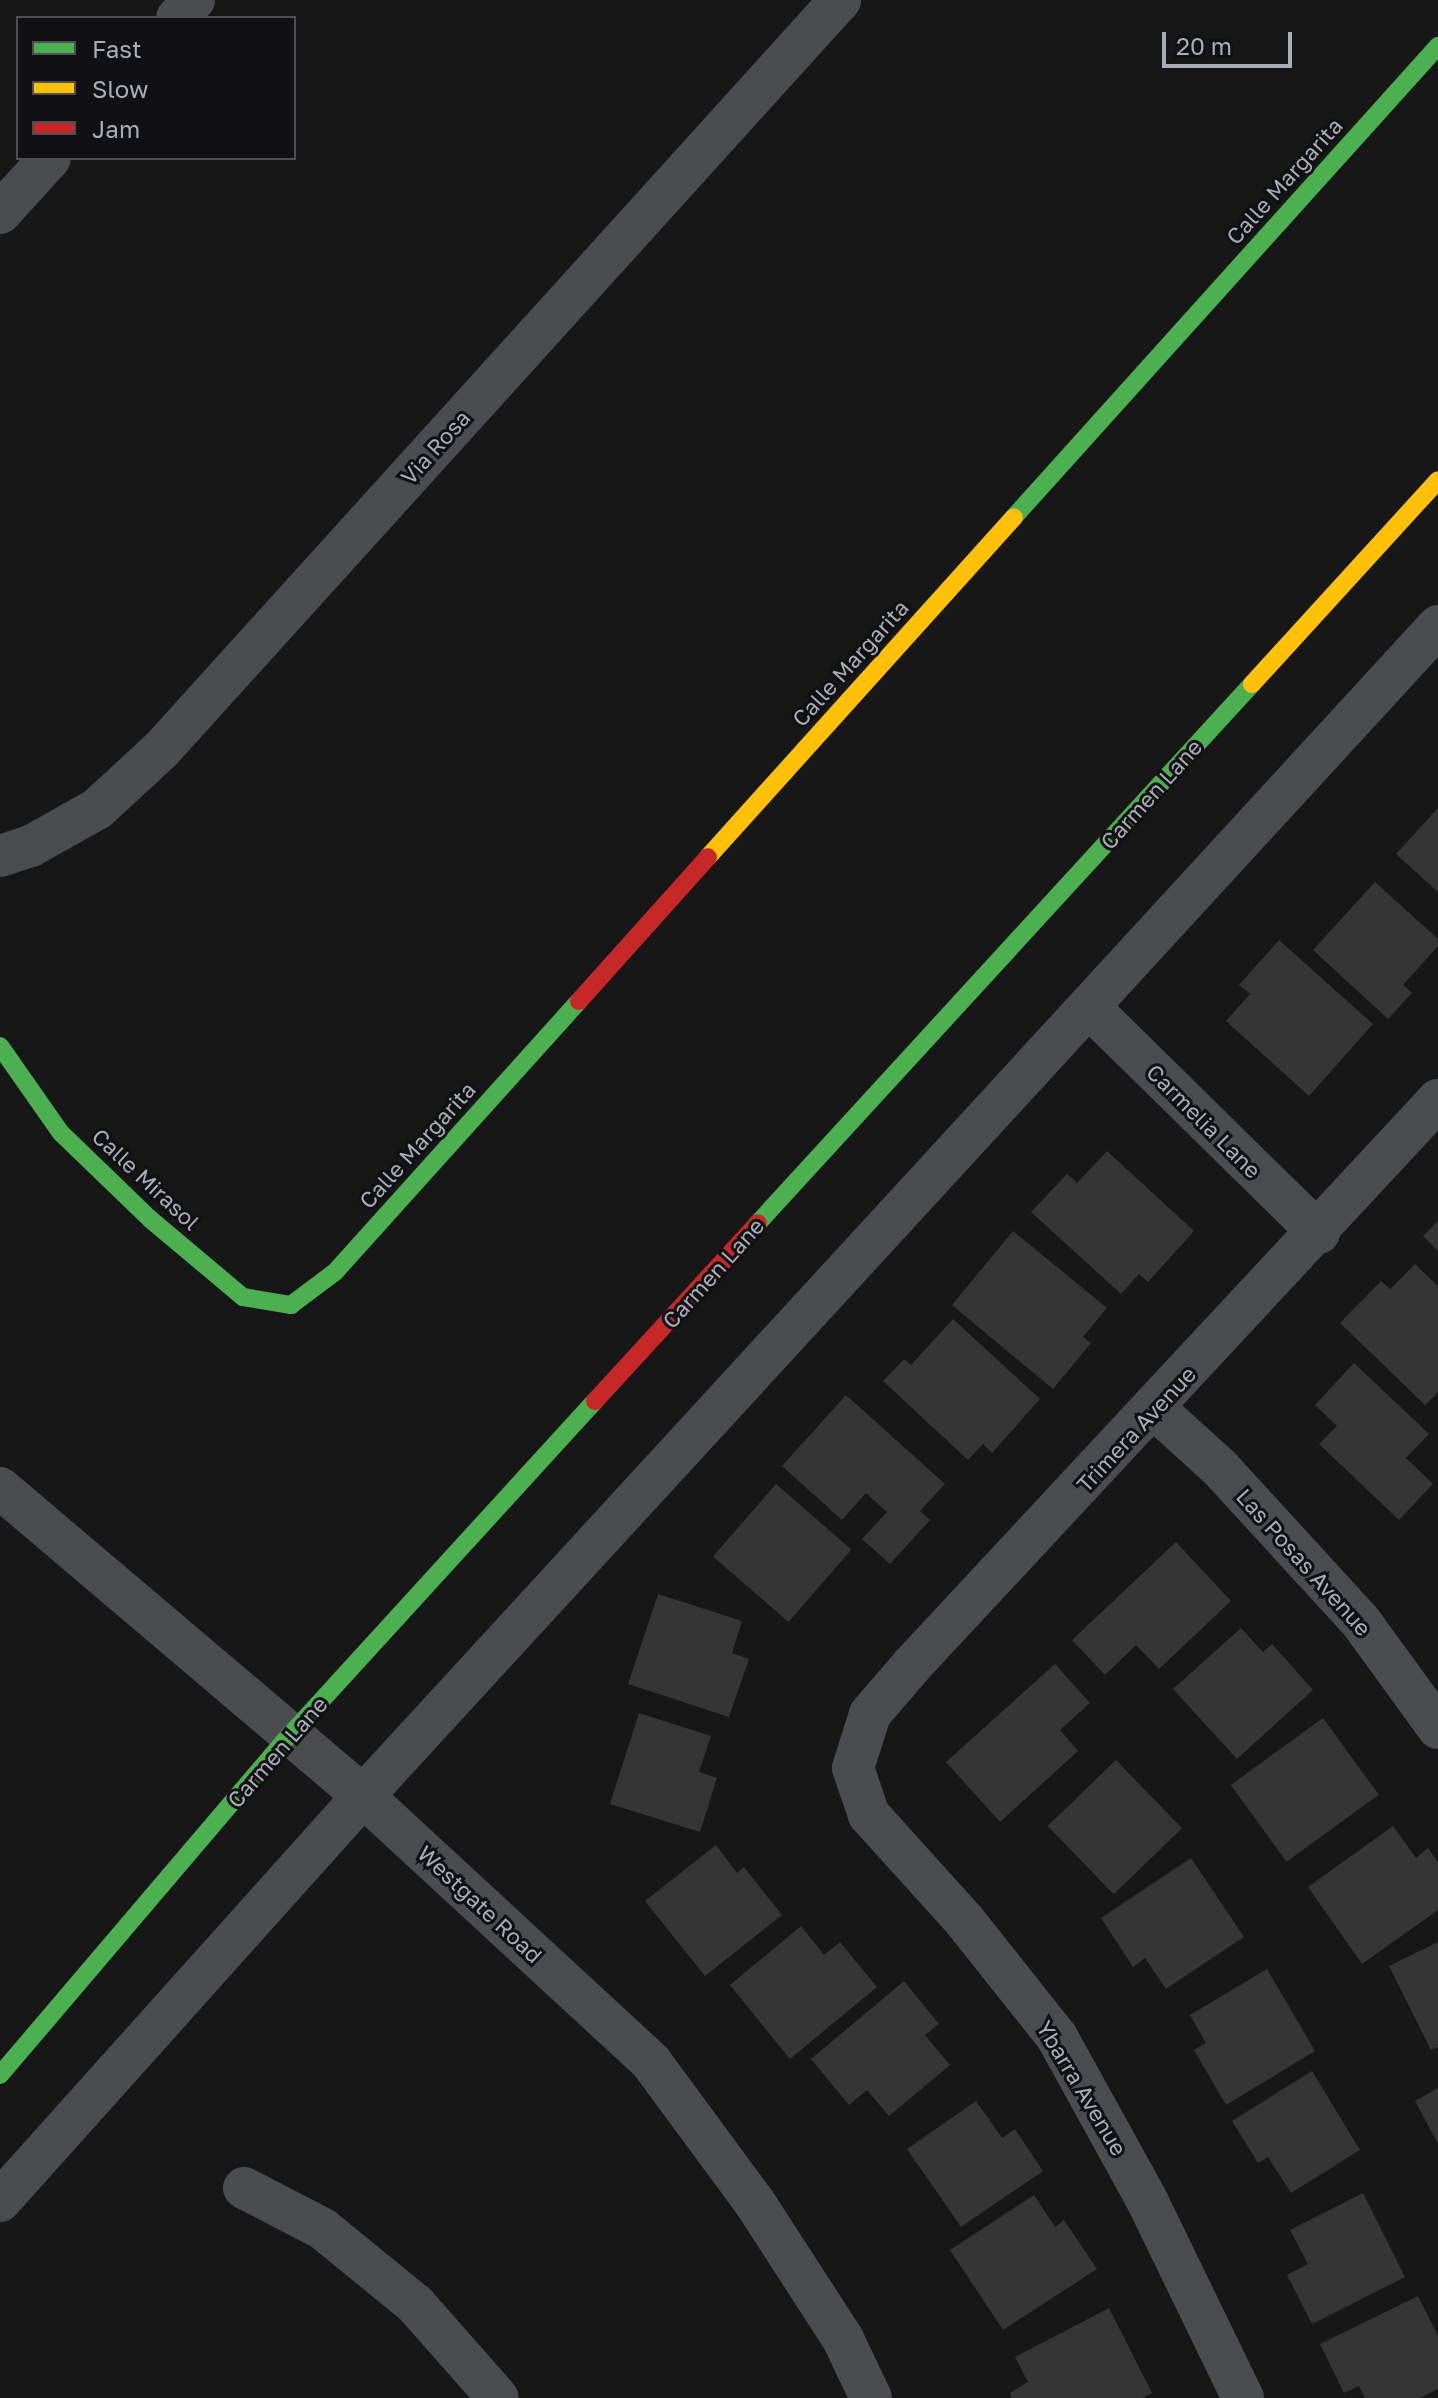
<!DOCTYPE html>
<html>
<head>
<meta charset="utf-8">
<style>
  body { margin:0 }
  #map { position:relative; width:1438px; height:2398px; overflow:hidden; background:#171717; font-family:"Golos Text",sans-serif }
  div>[style] { position:absolute }
  [style*='--x'] { left:calc(var(--x)*1px); top:calc(var(--y)*1px); width:calc(var(--w)*1px); rotate:calc(var(--a)*1deg) }
  .building>* { inset:0; background:#353536; transform-origin:0 0 }
  .street>* { height:42px; margin:-21px; padding:0 21px; transform-origin:21px; border-radius:21px; background:#4b4c50 }
  .fast>* { height:18px; margin:-9px; padding:0 9px; transform-origin:9px; border-radius:9px; background:#4caf50 }
  .slow>* { height:18px; margin:-9px; padding:0 9px; transform-origin:9px; border-radius:9px; background:#ffc107 }
  .jam>* { height:18px; margin:-9px; padding:0 9px; transform-origin:9px; border-radius:9px; background:#c62828 }
  span { translate:-50% -50%; white-space:nowrap; text-align:center; line-height:1.15; -webkit-text-stroke:6px #111113; paint-order:stroke }
  .street-label { font-size:22px; color:#a8adb8 }
  .legend { position:absolute; left:16px; top:16px; width:280px; height:144px; box-sizing:border-box; background:#111113; border:2px solid #4d4f55; margin:0; padding:10px 14px; list-style:none; font-size:24px; color:#a8adb8 }
  .legend li { display:flex; align-items:center; gap:16px; height:40px }
  .legend b { width:40px; border:2px solid #4d4f55 }
  .scale { position:absolute; left:1162px; top:32px; width:130px; height:36px; box-sizing:border-box; border:4px solid #a8adb8; border-top:0; padding-left:10px; font-size:24px; line-height:28px; white-space:nowrap; color:#a8adb8; -webkit-text-stroke:6px #111113; paint-order:stroke }
</style>
</head>
<body>
<div id="map">
  <div class="building">
    <i style="clip-path:polygon(1438px 808px,1438px 892px,1396px 854px)"></i>
    <i style="clip-path:polygon(1375px 882px,1438px 939px,1438px 946px,1403px 985px,1412px 993px,1388px 1019px,1313px 950px)"></i>
    <i style="clip-path:polygon(1279px 940px,1373px 1024px,1309px 1096px,1226px 1021px,1250px 994px,1239px 985px)"></i>
    <i style="clip-path:polygon(1107px 1151px,1194px 1231px,1148px 1282px,1139px 1274px,1121px 1294px,1031px 1212px,1067px 1174px,1077px 1183px)"></i>
    <i style="clip-path:polygon(1438px 1221px,1438px 1251px,1423px 1236px)"></i>
    <i style="clip-path:polygon(1013px 1231px,1107px 1308px,1083px 1337px,1091px 1343px,1053px 1389px,952px 1305px)"></i>
    <i style="clip-path:polygon(1415px 1264px,1438px 1286px,1438px 1392px,1425px 1405px,1340px 1323px,1381px 1281px,1390px 1289px)"></i>
    <i style="clip-path:polygon(953px 1319px,1040px 1399px,992px 1453px,983px 1444px,968px 1460px,883px 1381px,904px 1359px,911px 1365px)"></i>
    <i style="clip-path:polygon(1354px 1363px,1429px 1434px,1406px 1458px,1433px 1484px,1399px 1520px,1319px 1444px,1337px 1426px,1315px 1405px)"></i>
    <i style="clip-path:polygon(846px 1395px,945px 1484px,920px 1511px,930px 1520px,890px 1564px,862px 1539px,887px 1512px,866px 1493px,842px 1520px,782px 1466px)"></i>
    <i style="left:776px;top:1484px;width:100px;height:96px;rotate:41deg"></i>
    <i style="clip-path:polygon(1176px 1542px,1231px 1601px,1159px 1669px,1136px 1645px,1105px 1675px,1072px 1640px)"></i>
    <i style="clip-path:polygon(658px 1594px,742px 1621px,732px 1653px,749px 1659px,729px 1717px,628px 1684px)"></i>
    <i style="clip-path:polygon(1241px 1628px,1263px 1652px,1272px 1644px,1313px 1690px,1237px 1759px,1173px 1689px)"></i>
    <i style="clip-path:polygon(1055px 1664px,1090px 1703px,1060px 1730px,1078px 1751px,1000px 1822px,946px 1762px)"></i>
    <i style="clip-path:polygon(639px 1713px,711px 1736px,699px 1772px,717px 1778px,700px 1832px,610px 1804px)"></i>
    <i style="left:1323px;top:1718px;width:95px;height:114px;rotate:54deg"></i>
    <i style="left:1116px;top:1760px;width:95px;height:95px;rotate:46deg"></i>
    <i style="clip-path:polygon(1393px 1826px,1416px 1858px,1428px 1848px,1438px 1862px,1438px 1910px,1362px 1964px,1308px 1887px)"></i>
    <i style="clip-path:polygon(716px 1845px,737px 1873px,744px 1867px,782px 1915px,705px 1976px,645px 1901px)"></i>
    <i style="clip-path:polygon(1191px 1858px,1244px 1937px,1166px 1989px,1145px 1958px,1133px 1967px,1101px 1918px)"></i>
    <i style="clip-path:polygon(801px 1926px,824px 1955px,840px 1942px,877px 1987px,790px 2059px,730px 1985px)"></i>
    <i style="clip-path:polygon(1438px 1942px,1438px 2047px,1431px 2050px,1389px 1966px)"></i>
    <i style="clip-path:polygon(1267px 1969px,1315px 2051px,1226px 2105px,1194px 2050px,1206px 2043px,1190px 2015px)"></i>
    <i style="clip-path:polygon(904px 1981px,939px 2024px,925px 2035px,950px 2065px,889px 2116px,867px 2090px,849px 2105px,811px 2059px)"></i>
    <i style="clip-path:polygon(1312px 2071px,1360px 2150px,1291px 2193px,1268px 2157px,1258px 2163px,1232px 2121px)"></i>
    <i style="clip-path:polygon(1438px 2088px,1438px 2144px,1415px 2101px)"></i>
    <i style="clip-path:polygon(976px 2101px,1002px 2138px,1015px 2129px,1043px 2171px,961px 2227px,907px 2149px)"></i>
    <i style="clip-path:polygon(1363px 2193px,1405px 2277px,1312px 2324px,1287px 2275px,1308px 2264px,1290px 2230px)"></i>
    <i style="clip-path:polygon(1034px 2195px,1055px 2227px,1064px 2220px,1097px 2269px,1003px 2330px,950px 2250px)"></i>
    <i style="clip-path:polygon(1418px 2296px,1438px 2336px,1438px 2389px,1420px 2398px,1365px 2398px,1359px 2386px,1344px 2393px,1320px 2344px)"></i>
    <i style="clip-path:polygon(1109px 2308px,1152px 2393px,1143px 2398px,1012px 2398px,1010px 2393px,1028px 2382px,1015px 2357px)"></i>
  </div>
  <div class="street">
    <i style="--x:177;--y:18;--w:25;--a:-47"></i>
    <i style="--x:0;--y:213;--w:74;--a:-47.7"></i>
    <i style="--x:0;--y:856;--w:33;--a:-18"></i>
    <i style="--x:31;--y:846;--w:76;--a:-29.3"></i>
    <i style="--x:97;--y:809;--w:87;--a:-42.7"></i>
    <i style="--x:161;--y:750;--w:1012;--a:-47.84"></i>
    <i style="--x:1090;--y:1008;--w:321;--a:44.5"></i>
    <i style="--x:1155;--y:1409;--w:88;--a:42.2"></i>
    <i style="--x:1220;--y:1468;--w:209;--a:47.5"></i>
    <i style="--x:1361;--y:1622;--w:131;--a:54"></i>
    <i style="--x:0;--y:1488;--w:476;--a:40.3"></i>
    <i style="--x:363;--y:1796;--w:392;--a:42.7"></i>
    <i style="--x:651;--y:2062;--w:175;--a:53.6"></i>
    <i style="--x:755;--y:2203;--w:162;--a:57.1"></i>
    <i style="--x:843;--y:2339;--w:65;--a:64.6"></i>
    <i style="--x:244;--y:2188;--w:89;--a:27.4"></i>
    <i style="--x:323;--y:2229;--w:119;--a:39.2"></i>
    <i style="--x:415;--y:2304;--w:125;--a:48.6"></i>
    <i style="--x:0;--y:2201;--w:544;--a:-48.13"></i>
    <i style="--x:363;--y:1796;--w:1589;--a:-47.42"></i>
    <i style="--x:1243;--y:2398;--w:218;--a:-115.9"></i>
    <i style="--x:1148;--y:2202;--w:188;--a:-118.9"></i>
    <i style="--x:1057;--y:2037;--w:149;--a:-128.5"></i>
    <i style="--x:964;--y:1920;--w:142;--a:-132.1"></i>
    <i style="--x:869;--y:1815;--w:50;--a:-108.8"></i>
    <i style="--x:853;--y:1768;--w:57;--a:-72.5"></i>
    <i style="--x:870;--y:1714;--w:66;--a:-49.3"></i>
    <i style="--x:913;--y:1664;--w:771;--a:-47.05"></i>
  </div>
  <div class="fast">
    <i style="--x:1014;--y:517;--w:634;--a:-48.01"></i>
    <i style="--x:0;--y:1046;--w:106;--a:55"></i>
    <i style="--x:61;--y:1133;--w:124;--a:44"></i>
    <i style="--x:150;--y:1219;--w:121;--a:40"></i>
    <i style="--x:243;--y:1297;--w:49;--a:9.5"></i>
    <i style="--x:291;--y:1305;--w:55;--a:-36.9"></i>
    <i style="--x:335;--y:1272;--w:365;--a:-48"></i>
    <i style="--x:758;--y:1223;--w:731;--a:-47.49"></i>
    <i style="--x:0;--y:2075;--w:445;--a:-49.6"></i>
    <i style="--x:289;--y:1736;--w:454;--a:-47.6"></i>
  </div>
  <div class="slow">
    <i style="--x:1252;--y:684;--w:276;--a:-47.6"></i>
    <i style="--x:708;--y:857;--w:457;--a:-48"></i>
  </div>
  <div class="jam">
    <i style="--x:579;--y:1001;--w:193;--a:-48.1"></i>
    <i style="--x:595;--y:1401;--w:241;--a:-47.5"></i>
  </div>
  <div class="street-label">
    <span style="left:1284px;top:181px;rotate:-48deg">Calle Margarita</span>
    <span style="left:435px;top:447px;rotate:-48deg">Via Rosa</span>
    <span style="left:850px;top:663px;rotate:-48deg">Calle Margarita</span>
    <span style="left:1151px;top:794px;rotate:-48deg">Carmen Lane</span>
    <span style="left:1204px;top:1121px;rotate:45deg">Carmelia Lane</span>
    <span style="left:417px;top:1145px;rotate:-48deg">Calle Margarita</span>
    <span style="left:146px;top:1179px;rotate:43deg">Calle Mirasol</span>
    <span style="left:713px;top:1273px;rotate:-48deg">Carmen Lane</span>
    <span style="left:1136px;top:1429px;rotate:-47deg">Trimera Avenue</span>
    <span style="left:1304px;top:1562px;rotate:48deg">Las Posas Avenue</span>
    <span style="left:277px;top:1752px;rotate:-49deg">Carmen Lane</span>
    <span style="left:480px;top:1904px;rotate:43deg">Westgate Road</span>
    <span style="left:1082px;top:2088px;rotate:59deg">Ybarra Avenue</span>
  </div>
  <ul class="legend">
  <li><b style="height:10px;background:#4caf50"></b>Fast</li>
  <li><b style="height:10px;background:#ffc107"></b>Slow</li>
  <li><b style="height:10px;background:#c62828"></b>Jam</li>
  </ul>
  <div class="scale">20 m</div>
</div>
</body>
</html>
